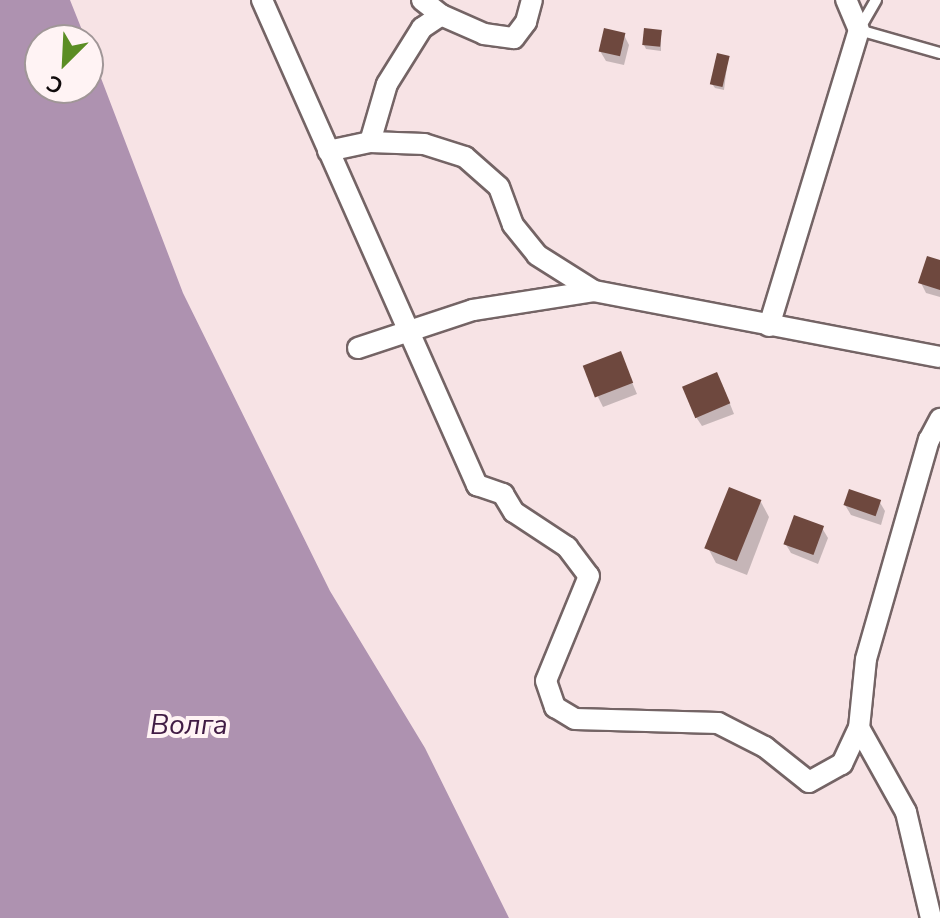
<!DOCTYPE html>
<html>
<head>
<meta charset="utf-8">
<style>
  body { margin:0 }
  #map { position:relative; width:940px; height:918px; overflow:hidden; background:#f7e3e5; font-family:"Nunito Sans",sans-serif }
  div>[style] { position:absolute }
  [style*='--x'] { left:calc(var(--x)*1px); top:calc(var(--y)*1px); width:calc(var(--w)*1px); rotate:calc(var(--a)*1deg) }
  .water>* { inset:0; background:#ae92b0 }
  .shadow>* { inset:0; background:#0003 }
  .building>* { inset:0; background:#6e483e; transform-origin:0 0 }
  .roads { filter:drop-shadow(2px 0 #746465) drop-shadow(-2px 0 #746465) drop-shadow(0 2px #746465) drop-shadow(0 -2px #746465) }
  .service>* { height:10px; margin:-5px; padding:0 5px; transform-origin:5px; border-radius:5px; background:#fff }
  .minor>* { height:20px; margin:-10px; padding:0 10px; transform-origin:10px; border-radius:10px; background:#fff }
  span { translate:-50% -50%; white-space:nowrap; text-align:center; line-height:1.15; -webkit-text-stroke:8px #fff3f4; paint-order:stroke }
  .water-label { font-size:28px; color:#401b44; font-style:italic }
  .north { position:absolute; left:24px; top:24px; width:80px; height:80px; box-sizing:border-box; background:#fff3f4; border:2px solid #a09697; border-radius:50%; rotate:204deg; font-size:22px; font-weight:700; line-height:32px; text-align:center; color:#110b0c }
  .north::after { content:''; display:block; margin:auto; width:28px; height:36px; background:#5b8d24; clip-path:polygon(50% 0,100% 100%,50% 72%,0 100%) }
</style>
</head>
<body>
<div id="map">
  <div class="water">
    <i style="clip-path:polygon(0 0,70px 0,86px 40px,40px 40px,40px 88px,88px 88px,88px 44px,183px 293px,330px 591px,425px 748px,509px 918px,0 918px)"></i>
  </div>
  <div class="shadow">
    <i style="clip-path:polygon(661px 32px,661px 51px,646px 49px,644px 45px)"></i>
    <i style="clip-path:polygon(624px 35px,629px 45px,624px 65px,606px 61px,600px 51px)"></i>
    <i style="clip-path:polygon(728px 58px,724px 90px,715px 88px,712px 84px)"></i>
    <i style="clip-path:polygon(940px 262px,940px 297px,926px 293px,921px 283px)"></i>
    <i style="clip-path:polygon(620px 354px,637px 394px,603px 407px,598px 397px)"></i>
    <i style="clip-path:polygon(722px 384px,734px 414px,702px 426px,696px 417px)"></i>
    <i style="clip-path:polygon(879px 501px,885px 511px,881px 525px,851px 515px,845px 505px)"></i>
    <i style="clip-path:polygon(761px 502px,769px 517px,747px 575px,716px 563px,708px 548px)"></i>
    <i style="clip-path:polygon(822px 528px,828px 538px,818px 564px,791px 553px,785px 543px)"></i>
  </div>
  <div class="building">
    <i style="left:604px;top:28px;width:22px;height:24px;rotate:13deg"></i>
    <i style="left:644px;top:28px;width:18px;height:17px;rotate:6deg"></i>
    <i style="left:717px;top:53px;width:13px;height:32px;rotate:13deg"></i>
    <i style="clip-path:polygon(927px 256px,940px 260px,940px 290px,918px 283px)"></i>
    <i style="left:621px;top:351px;width:34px;height:41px;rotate:69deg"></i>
    <i style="left:717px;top:372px;width:34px;height:38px;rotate:67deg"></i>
    <i style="left:729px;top:487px;width:35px;height:66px;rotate:22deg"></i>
    <i style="left:849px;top:489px;width:34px;height:17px;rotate:19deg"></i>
    <i style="left:794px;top:515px;width:32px;height:31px;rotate:20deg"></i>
  </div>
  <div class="roads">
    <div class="service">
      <i style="--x:876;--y:0;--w:34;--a:120"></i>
      <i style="--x:859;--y:30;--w:84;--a:15.9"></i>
    </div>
    <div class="minor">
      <i style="--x:262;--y:0;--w:531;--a:66.09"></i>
      <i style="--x:477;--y:485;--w:28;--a:19"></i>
      <i style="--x:503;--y:494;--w:21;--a:59"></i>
      <i style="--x:514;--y:512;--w:64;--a:33.4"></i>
      <i style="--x:567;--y:547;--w:36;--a:53"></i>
      <i style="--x:589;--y:576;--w:113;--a:112.3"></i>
      <i style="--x:546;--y:681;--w:28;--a:71"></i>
      <i style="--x:555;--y:707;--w:23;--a:31"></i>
      <i style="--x:575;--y:719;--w:143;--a:1.6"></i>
      <i style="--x:718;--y:723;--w:53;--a:27.1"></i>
      <i style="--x:765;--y:747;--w:56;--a:38.5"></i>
      <i style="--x:809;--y:782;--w:38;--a:-29"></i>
      <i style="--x:842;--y:764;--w:40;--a:-65"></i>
      <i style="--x:422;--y:0;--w:24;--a:38"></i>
      <i style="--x:441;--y:15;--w:47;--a:23.8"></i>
      <i style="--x:484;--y:34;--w:30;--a:8"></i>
      <i style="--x:514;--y:38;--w:20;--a:-53"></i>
      <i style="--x:526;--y:22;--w:23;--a:-75"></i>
      <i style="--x:370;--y:142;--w:60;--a:-73.7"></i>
      <i style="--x:387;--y:84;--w:66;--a:-58"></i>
      <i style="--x:422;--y:28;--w:23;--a:-34"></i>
      <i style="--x:328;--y:151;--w:43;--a:-12.1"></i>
      <i style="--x:370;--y:142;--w:54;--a:2.1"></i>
      <i style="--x:424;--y:144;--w:43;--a:17.6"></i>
      <i style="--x:465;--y:157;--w:45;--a:41.4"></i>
      <i style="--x:499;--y:187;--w:40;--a:69.8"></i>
      <i style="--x:513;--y:225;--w:38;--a:51"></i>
      <i style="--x:537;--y:255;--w:67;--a:32.3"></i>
      <i style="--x:769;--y:326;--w:309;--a:-73.1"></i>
      <i style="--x:859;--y:30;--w:33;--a:-113"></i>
      <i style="--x:358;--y:348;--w:121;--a:-18.3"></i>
      <i style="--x:473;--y:310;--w:122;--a:-8.9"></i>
      <i style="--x:594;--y:291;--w:352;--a:10.8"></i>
      <i style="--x:931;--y:918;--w:109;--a:-103.3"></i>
      <i style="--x:906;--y:812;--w:96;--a:-119.2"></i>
      <i style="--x:859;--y:728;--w:69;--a:-84.2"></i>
      <i style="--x:866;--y:659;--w:228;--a:-74"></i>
      <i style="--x:929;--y:440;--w:24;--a:-62"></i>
    </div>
  </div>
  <div class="water-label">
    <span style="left:189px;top:725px">Волга</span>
  </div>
  <div class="north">С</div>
</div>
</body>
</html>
